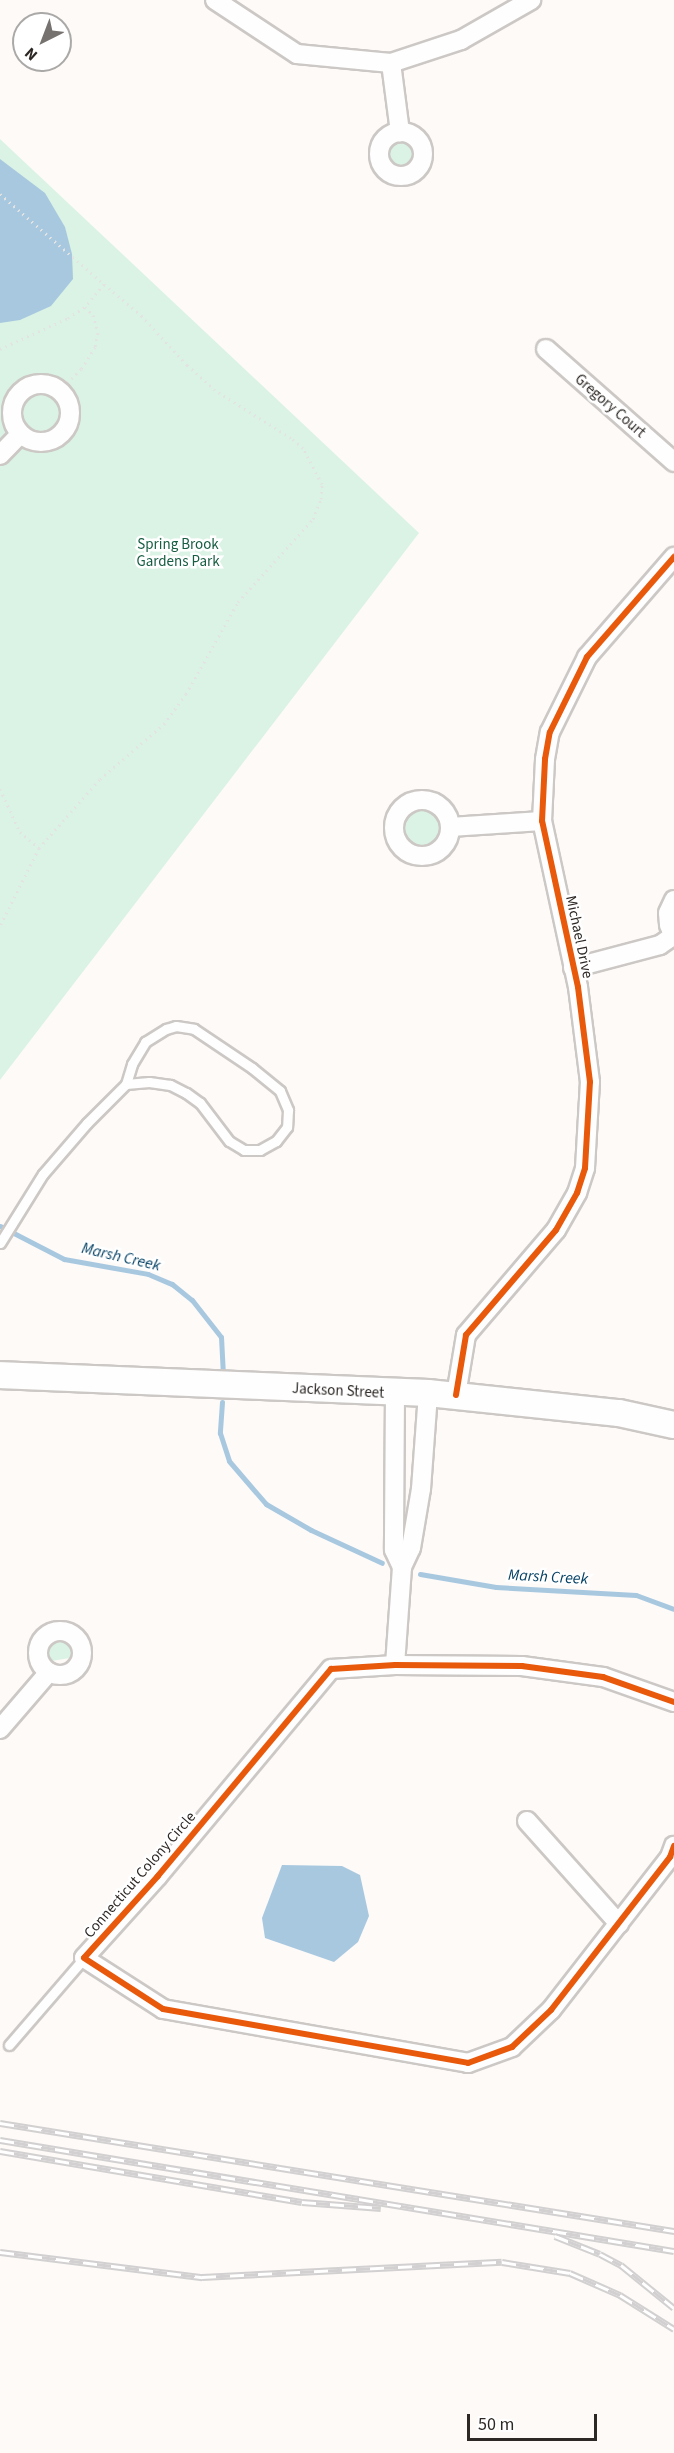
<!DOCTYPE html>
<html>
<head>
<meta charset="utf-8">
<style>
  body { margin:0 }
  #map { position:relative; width:674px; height:2453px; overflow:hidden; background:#fdfaf8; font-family:"Source Sans 3",sans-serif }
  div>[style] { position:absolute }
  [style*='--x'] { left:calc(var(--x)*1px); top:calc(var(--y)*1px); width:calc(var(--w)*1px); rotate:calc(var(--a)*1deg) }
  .green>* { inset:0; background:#dbf3e5 }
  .round { border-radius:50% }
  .water>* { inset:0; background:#a8c8e0 }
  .stream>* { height:5px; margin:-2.5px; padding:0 2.5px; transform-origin:2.5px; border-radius:2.5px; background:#a8c8e0 }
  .path>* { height:3px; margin-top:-1.5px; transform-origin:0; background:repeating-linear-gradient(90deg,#e4e3e3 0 1.5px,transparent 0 6px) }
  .roads { filter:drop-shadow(2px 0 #ccc8c5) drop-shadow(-2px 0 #ccc8c5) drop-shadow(0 2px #ccc8c5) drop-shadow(0 -2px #ccc8c5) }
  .lane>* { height:9px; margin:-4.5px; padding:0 4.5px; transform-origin:4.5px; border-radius:4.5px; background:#fffefe }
  .street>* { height:18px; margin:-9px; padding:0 9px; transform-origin:9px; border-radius:9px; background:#fffefe }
  .street>.ring { margin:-9px; padding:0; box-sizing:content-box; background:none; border:18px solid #fffefe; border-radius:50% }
  .secondary>* { height:26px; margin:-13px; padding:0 13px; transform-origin:13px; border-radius:13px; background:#fffefe }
  .rail>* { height:7px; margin-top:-3.5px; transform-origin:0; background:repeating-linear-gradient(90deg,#fff 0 14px,#d2d0d0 0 28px); box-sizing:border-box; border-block:2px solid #d2d0d0 }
  .cycleway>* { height:6px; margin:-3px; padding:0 3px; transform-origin:3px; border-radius:3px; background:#e8590c }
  span { translate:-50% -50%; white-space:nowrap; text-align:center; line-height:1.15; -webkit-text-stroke:5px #fff; paint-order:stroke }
  .street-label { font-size:15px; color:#2d2825 }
  .park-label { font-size:15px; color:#175d42 }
  .water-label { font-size:16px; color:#054164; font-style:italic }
  .north { position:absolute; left:12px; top:12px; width:60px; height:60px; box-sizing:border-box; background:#fff; border:2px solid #aba9a8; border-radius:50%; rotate:222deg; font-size:16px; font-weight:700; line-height:24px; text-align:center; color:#2d2825 }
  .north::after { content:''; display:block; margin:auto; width:21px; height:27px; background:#76726f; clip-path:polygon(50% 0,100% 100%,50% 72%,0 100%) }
  .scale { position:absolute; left:467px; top:2414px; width:130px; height:27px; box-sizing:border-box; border:3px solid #2d2825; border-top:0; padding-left:8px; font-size:18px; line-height:21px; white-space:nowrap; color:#2d2825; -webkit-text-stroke:4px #fff; paint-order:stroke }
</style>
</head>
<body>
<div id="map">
  <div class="green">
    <i style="clip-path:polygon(0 139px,419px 533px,0 1080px)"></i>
    <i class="round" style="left:385px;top:140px;width:30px;height:30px"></i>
    <i class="round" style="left:400px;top:809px;width:42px;height:42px"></i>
    <i style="clip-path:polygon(54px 1637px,70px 1643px,75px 1650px,70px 1658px,51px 1661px,47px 1656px,43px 1647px,46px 1641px)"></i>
  </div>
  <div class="water">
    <i style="clip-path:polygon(0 159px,45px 193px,65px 227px,72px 254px,73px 279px,51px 306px,20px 320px,0 323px)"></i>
    <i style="clip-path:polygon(282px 1865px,342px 1866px,360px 1875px,369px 1916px,358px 1942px,334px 1962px,265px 1938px,262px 1918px)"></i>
  </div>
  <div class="stream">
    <i style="--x:0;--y:1226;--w:72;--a:27.3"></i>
    <i style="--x:64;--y:1259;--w:85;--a:10.1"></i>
    <i style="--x:148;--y:1274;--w:26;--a:23"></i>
    <i style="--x:172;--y:1284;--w:26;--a:39"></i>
    <i style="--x:192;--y:1300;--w:47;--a:51.9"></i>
    <i style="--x:221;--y:1337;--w:35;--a:87"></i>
    <i style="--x:222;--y:1402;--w:31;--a:94"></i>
    <i style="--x:220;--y:1433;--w:29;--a:72"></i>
    <i style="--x:229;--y:1461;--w:57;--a:49.3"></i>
    <i style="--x:266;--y:1504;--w:52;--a:30"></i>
    <i style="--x:311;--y:1530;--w:78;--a:24.9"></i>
    <i style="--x:420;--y:1574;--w:77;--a:9.7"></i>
    <i style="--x:496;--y:1587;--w:140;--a:3.3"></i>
    <i style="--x:636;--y:1595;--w:40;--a:20.2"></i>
  </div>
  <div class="path">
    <i style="--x:0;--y:194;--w:138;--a:40.9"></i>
    <i style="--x:0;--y:349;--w:75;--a:-24.5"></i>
    <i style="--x:68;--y:318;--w:20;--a:-33"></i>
    <i style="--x:85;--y:307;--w:11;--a:45"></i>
    <i style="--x:93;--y:315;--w:19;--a:74"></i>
    <i style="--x:98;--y:333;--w:14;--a:102"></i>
    <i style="--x:95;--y:347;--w:26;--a:122"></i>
    <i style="--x:81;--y:369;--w:30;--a:135"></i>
    <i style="--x:0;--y:789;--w:47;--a:65.1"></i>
    <i style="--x:20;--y:832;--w:25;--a:40"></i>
    <i style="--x:39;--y:848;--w:87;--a:116.6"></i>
    <i style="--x:39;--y:848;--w:92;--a:-48.5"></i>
    <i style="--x:100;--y:779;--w:84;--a:-40.7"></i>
    <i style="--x:164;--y:724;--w:37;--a:-54"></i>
    <i style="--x:186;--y:694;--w:106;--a:-60.5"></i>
    <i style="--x:238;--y:602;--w:112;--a:-47.9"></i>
    <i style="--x:313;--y:519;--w:22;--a:-68"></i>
    <i style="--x:321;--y:499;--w:15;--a:-86"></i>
    <i style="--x:322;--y:484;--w:41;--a:-117.8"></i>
    <i style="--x:303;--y:448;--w:16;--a:-140"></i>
    <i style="--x:291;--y:438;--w:90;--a:-147.7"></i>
    <i style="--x:215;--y:390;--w:38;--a:-138"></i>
    <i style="--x:187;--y:365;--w:67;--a:-132.6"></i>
    <i style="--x:142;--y:316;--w:50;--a:-139.9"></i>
    <i style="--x:104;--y:284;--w:30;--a:130"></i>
  </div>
  <div class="roads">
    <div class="lane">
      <i style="--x:0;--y:1243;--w:81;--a:-58.1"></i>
      <i style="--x:43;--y:1174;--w:67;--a:-49.2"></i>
      <i style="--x:87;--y:1123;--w:55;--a:-45"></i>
      <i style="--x:126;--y:1084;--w:21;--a:-73"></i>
      <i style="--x:132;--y:1064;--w:26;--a:-59"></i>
      <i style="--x:145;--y:1042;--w:25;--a:-32"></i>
      <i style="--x:166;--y:1029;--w:10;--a:-17"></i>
      <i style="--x:176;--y:1026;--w:18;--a:9"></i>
      <i style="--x:194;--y:1029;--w:70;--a:33.9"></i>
      <i style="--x:252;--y:1068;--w:36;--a:39"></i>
      <i style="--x:280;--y:1091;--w:21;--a:67"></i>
      <i style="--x:288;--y:1110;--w:17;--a:93"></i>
      <i style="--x:287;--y:1127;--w:18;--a:128"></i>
      <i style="--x:276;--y:1141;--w:18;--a:151"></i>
      <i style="--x:260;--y:1150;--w:16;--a:180"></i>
      <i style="--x:244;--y:1150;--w:17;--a:-149"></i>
      <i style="--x:229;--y:1141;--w:48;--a:-127.3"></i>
      <i style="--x:200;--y:1103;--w:17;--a:-144"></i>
      <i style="--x:186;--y:1093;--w:18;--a:-153"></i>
      <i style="--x:170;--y:1085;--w:21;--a:-172"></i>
      <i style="--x:149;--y:1082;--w:23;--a:175"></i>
      <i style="--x:9;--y:2045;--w:115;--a:-49.2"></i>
    </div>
    <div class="street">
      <i style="--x:215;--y:0;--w:98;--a:33.4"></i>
      <i style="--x:297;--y:54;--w:94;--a:5.5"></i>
      <i style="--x:391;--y:63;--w:74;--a:-18.2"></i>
      <i style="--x:461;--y:40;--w:81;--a:-29.7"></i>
      <i style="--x:391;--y:63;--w:70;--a:82.6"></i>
      <i class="ring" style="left:379px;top:132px;width:26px;height:26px"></i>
      <i style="--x:546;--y:349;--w:171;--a:41.4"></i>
      <i class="ring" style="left:12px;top:384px;width:40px;height:40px"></i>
      <i style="--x:0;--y:455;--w:29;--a:-46"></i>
      <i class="ring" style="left:394px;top:800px;width:38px;height:38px"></i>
      <i style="--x:450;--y:827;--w:92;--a:-3.7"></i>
      <i style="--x:674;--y:900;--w:14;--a:115"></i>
      <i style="--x:668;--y:913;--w:12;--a:85"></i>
      <i style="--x:669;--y:925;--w:13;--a:67"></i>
      <i style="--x:573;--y:968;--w:90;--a:-14.8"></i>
      <i style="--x:660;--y:945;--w:16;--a:-35"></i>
      <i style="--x:395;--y:1393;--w:157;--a:90.4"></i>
      <i style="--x:394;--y:1550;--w:19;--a:65"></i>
      <i style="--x:456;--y:1395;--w:61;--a:-80.5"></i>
      <i style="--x:466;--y:1335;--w:138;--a:-49.4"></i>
      <i style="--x:556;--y:1230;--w:43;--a:-60.4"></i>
      <i style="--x:577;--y:1193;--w:26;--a:-72"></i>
      <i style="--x:585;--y:1168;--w:86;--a:-86.7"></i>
      <i style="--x:590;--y:1082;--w:96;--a:-97.2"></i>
      <i style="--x:578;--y:987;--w:170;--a:-102.2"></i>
      <i style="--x:542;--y:821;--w:62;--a:-87.2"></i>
      <i style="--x:545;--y:759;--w:27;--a:-80"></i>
      <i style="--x:550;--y:732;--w:84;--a:-63.7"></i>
      <i style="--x:587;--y:657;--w:133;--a:-49"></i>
      <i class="ring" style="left:38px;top:1631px;width:26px;height:26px"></i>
      <i style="--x:395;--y:1665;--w:98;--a:-85.9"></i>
      <i style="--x:402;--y:1567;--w:21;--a:-65"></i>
      <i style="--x:411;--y:1548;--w:60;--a:-80.4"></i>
      <i style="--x:421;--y:1489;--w:96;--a:-85.8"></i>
      <i style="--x:674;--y:1702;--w:75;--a:-160.6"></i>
      <i style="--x:603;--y:1677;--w:82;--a:-172.3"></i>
      <i style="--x:522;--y:1666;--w:127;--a:-179.5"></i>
      <i style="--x:395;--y:1665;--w:64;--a:176.4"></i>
      <i style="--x:331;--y:1669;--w:270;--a:129.9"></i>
      <i style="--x:158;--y:1876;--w:110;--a:132.1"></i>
      <i style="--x:84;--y:1958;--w:94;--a:32.8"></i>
      <i style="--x:163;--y:2009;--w:310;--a:10"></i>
      <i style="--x:468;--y:2063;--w:47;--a:-20"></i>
      <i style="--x:512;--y:2047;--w:54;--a:-43.5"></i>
      <i style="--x:551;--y:2010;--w:194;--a:-52.1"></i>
      <i style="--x:670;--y:1857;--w:12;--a:-70"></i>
      <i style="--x:0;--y:1729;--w:75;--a:-49.3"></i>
      <i style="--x:527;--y:1821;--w:138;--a:48.2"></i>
    </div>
    <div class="secondary">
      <i style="--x:0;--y:1375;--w:428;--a:2.4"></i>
      <i style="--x:428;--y:1393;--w:192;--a:6"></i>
      <i style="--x:619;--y:1413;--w:56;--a:12.3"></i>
    </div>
  </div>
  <div class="rail">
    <i style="--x:0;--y:2123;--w:683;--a:9.1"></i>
    <i style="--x:0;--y:2140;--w:683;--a:9.35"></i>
    <i style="--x:0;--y:2151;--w:306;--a:9.6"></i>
    <i style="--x:302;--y:2202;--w:79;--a:4.3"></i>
    <i style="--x:555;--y:2236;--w:48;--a:21.8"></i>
    <i style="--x:600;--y:2254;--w:24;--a:28"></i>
    <i style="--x:621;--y:2265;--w:68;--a:39.1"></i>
    <i style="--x:0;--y:2252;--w:204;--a:7.1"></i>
    <i style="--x:202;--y:2277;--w:300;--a:-2.9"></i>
    <i style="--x:502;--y:2262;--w:69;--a:9.2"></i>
    <i style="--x:570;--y:2273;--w:55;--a:23.7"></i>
    <i style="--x:620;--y:2295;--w:64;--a:32.2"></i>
  </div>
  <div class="cycleway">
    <i style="--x:456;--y:1395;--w:61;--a:-80.5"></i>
    <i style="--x:466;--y:1335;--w:138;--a:-49.4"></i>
    <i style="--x:556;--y:1230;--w:43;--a:-60.4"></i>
    <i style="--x:577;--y:1193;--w:26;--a:-72"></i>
    <i style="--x:585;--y:1168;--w:86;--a:-86.7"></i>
    <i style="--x:590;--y:1082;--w:96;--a:-97.2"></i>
    <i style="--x:578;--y:987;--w:170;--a:-102.2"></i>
    <i style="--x:542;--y:821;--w:62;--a:-87.2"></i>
    <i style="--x:545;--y:759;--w:27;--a:-80"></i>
    <i style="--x:550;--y:732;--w:84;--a:-63.7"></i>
    <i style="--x:587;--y:657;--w:133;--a:-49"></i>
    <i style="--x:674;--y:1702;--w:75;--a:-160.6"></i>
    <i style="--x:603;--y:1677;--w:82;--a:-172.3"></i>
    <i style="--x:522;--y:1666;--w:127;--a:-179.5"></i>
    <i style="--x:395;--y:1665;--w:64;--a:176.4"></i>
    <i style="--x:331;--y:1669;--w:270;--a:129.9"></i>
    <i style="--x:158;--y:1876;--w:110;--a:132.1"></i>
    <i style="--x:84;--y:1958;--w:94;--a:32.8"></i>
    <i style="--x:163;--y:2009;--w:310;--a:10"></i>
    <i style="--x:468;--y:2063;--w:47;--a:-20"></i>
    <i style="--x:512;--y:2047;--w:54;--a:-43.5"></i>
    <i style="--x:551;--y:2010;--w:194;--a:-52.1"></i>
    <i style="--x:670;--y:1857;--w:12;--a:-70"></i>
  </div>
  <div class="street-label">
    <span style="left:610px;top:406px;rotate:41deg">Gregory Court</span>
    <span style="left:579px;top:937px;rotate:78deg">Michael Drive</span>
    <span style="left:338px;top:1391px;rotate:3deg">Jackson Street</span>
    <span style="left:140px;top:1875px;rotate:-49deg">Connecticut Colony Circle</span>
  </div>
  <div class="park-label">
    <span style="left:178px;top:553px">Spring Brook<br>Gardens Park</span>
  </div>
  <div class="water-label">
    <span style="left:121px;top:1257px;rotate:13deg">Marsh Creek</span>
    <span style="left:548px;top:1577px;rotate:3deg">Marsh Creek</span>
  </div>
  <div class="north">N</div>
  <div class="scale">50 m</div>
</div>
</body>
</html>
